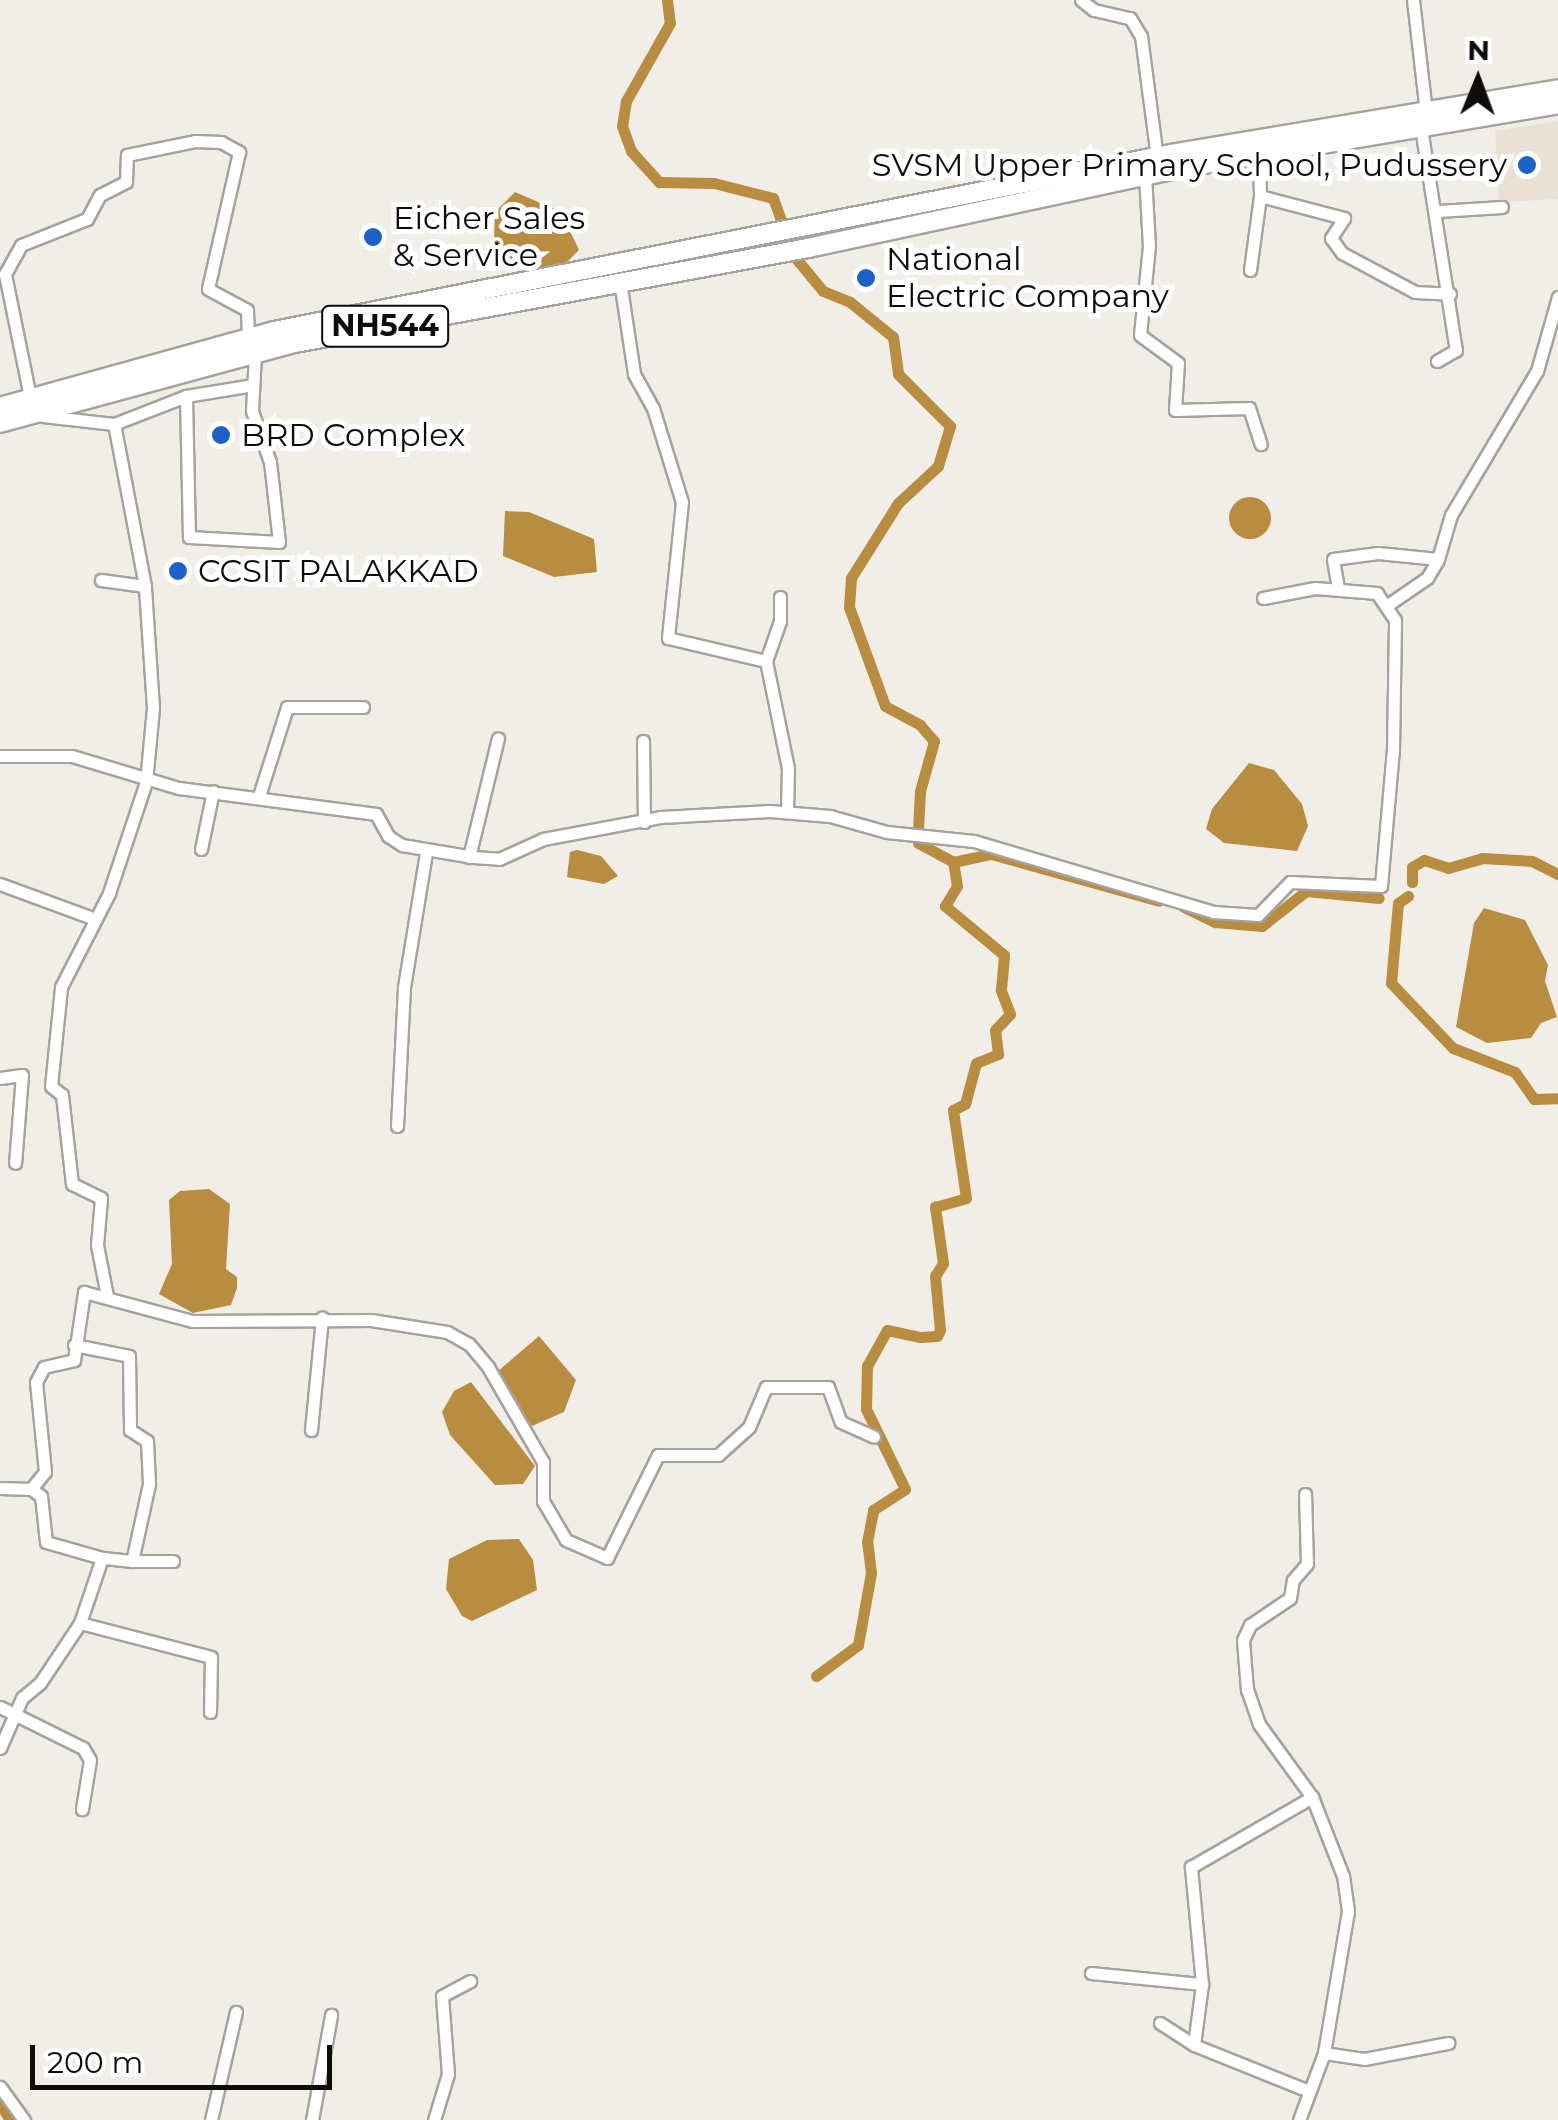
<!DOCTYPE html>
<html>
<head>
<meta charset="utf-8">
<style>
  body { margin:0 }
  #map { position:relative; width:1558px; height:2120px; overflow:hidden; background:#f1eee8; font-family:Montserrat,sans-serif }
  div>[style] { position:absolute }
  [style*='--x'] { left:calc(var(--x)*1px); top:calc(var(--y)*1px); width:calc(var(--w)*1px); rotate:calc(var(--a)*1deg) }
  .built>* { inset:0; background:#e9e1d5 }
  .water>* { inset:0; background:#b88d40 }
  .round { border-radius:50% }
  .canal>* { height:11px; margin:-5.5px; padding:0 5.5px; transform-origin:5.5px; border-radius:5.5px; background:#b88d40 }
  .roads { filter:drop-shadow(2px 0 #a6a29d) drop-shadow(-2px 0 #a6a29d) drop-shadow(0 2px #a6a29d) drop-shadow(0 -2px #a6a29d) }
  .minor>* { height:11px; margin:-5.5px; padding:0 5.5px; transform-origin:5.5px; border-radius:5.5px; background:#fff }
  .highway>* { height:18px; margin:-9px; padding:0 9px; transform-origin:9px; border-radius:9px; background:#fff }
  .dots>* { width:28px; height:28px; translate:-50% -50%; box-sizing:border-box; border:5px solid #fff; border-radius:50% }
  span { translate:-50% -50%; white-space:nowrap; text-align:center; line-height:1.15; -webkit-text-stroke:10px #fff; paint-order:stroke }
  .shield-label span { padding:2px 8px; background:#fff; border:2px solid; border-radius:8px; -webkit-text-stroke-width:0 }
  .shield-label { font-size:30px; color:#0d0c0b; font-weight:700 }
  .poi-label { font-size:32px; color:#0d0c0b }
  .right { translate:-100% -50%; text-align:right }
  .left { translate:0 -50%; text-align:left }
  .north { position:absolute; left:1428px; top:30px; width:100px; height:100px; -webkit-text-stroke:8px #fff; paint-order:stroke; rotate:1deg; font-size:28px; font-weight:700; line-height:40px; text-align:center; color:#0d0c0b }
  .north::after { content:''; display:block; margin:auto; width:35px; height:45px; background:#0d0c0b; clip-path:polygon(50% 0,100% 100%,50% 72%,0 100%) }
  .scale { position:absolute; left:30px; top:2045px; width:302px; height:45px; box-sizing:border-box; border:5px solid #0d0c0b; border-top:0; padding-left:12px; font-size:30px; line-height:35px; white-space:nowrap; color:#0d0c0b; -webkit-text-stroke:8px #fff; paint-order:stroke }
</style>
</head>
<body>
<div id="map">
  <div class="built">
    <i style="clip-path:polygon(1558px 121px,1558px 199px,1499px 202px,1495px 131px)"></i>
  </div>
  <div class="water">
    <i style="clip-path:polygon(515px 192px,561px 212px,579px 250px,566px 263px,533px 271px,509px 265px,494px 242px,495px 212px)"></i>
    <i class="round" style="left:1229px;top:497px;width:42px;height:42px"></i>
    <i style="clip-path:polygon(505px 511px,529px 512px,594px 539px,597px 572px,554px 577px,503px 556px)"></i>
    <i style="clip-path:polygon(1249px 763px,1274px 770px,1302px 804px,1308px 826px,1297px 851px,1224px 843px,1206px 829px,1212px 809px)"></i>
    <i style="clip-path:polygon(577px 850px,601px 856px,618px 876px,604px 884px,567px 877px,570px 852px)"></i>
    <i style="clip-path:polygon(1484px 908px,1525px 920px,1548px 965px,1545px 981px,1557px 1017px,1541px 1023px,1531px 1038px,1487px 1043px,1456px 1027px,1474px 923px)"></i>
    <i style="clip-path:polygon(209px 1189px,230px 1204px,226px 1269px,237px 1277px,237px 1288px,231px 1305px,193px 1313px,159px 1294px,172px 1264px,169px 1200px,180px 1191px)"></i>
    <i style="clip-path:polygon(539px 1336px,576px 1380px,564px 1412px,532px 1426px,497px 1372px)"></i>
    <i style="clip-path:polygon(471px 1382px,535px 1466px,523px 1484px,495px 1485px,450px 1435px,442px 1412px,454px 1391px)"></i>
    <i style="clip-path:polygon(519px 1539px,533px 1560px,537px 1590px,472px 1621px,462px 1616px,446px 1589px,449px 1559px,487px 1540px)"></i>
  </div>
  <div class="canal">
    <i style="--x:667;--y:0;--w:23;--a:83"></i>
    <i style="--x:670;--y:23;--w:90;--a:119.4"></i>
    <i style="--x:626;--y:101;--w:25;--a:99"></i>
    <i style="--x:622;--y:126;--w:27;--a:70"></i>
    <i style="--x:631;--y:151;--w:42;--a:47.9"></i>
    <i style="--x:659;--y:182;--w:55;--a:1"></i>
    <i style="--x:714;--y:183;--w:61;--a:14.3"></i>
    <i style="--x:773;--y:198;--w:62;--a:70.1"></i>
    <i style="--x:794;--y:256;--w:45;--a:50.4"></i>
    <i style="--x:823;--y:291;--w:29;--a:22"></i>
    <i style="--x:850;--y:302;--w:55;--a:39.1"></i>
    <i style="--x:893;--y:337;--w:37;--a:82"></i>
    <i style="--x:898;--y:374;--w:74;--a:45"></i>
    <i style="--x:950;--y:426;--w:42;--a:106.7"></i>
    <i style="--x:938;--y:466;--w:54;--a:137.2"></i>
    <i style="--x:898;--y:503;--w:89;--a:122.1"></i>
    <i style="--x:851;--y:578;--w:29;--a:94"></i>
    <i style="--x:849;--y:607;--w:105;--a:70"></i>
    <i style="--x:885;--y:706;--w:40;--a:28"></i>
    <i style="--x:920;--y:725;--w:21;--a:49"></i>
    <i style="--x:934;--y:741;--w:52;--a:105.6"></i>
    <i style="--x:920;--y:791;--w:35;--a:93"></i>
    <i style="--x:918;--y:843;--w:40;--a:28"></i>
    <i style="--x:953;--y:862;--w:39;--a:-12"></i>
    <i style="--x:991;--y:854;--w:174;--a:15.6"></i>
    <i style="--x:1412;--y:882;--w:15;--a:-90"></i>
    <i style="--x:1412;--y:867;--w:14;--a:-30"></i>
    <i style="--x:1424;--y:860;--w:25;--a:18"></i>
    <i style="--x:1448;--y:868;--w:35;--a:-16"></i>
    <i style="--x:1482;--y:858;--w:50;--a:3.4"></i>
    <i style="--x:1532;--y:861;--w:29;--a:27"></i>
    <i style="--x:1408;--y:896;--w:12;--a:145"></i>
    <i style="--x:1398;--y:903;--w:80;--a:95"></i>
    <i style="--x:1391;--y:983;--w:90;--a:46.4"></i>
    <i style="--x:1453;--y:1048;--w:66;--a:21.2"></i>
    <i style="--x:1515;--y:1072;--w:33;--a:55"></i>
    <i style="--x:1534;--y:1099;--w:24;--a:-2"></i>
    <i style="--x:1182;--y:906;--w:37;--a:26"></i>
    <i style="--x:1215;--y:922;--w:47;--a:4.9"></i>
    <i style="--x:1262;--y:926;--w:56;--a:-38.5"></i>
    <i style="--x:1306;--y:891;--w:73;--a:5.5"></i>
    <i style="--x:816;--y:1676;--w:52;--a:-36.4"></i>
    <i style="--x:858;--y:1645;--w:73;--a:-79.8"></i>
    <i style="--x:871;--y:1573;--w:31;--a:-97"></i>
    <i style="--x:867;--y:1542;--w:33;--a:-79"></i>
    <i style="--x:873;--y:1510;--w:38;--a:-33"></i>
    <i style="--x:905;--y:1489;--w:89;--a:-116"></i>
    <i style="--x:866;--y:1409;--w:43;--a:-88.7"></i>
    <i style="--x:867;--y:1366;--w:41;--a:-60.9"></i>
    <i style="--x:887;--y:1330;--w:34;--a:12"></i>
    <i style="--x:920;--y:1337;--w:17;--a:-3"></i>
    <i style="--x:937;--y:1336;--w:7;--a:-63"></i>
    <i style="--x:940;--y:1330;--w:54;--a:-95.3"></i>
    <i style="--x:935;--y:1276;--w:15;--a:-58"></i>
    <i style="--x:943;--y:1263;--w:57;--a:-98.1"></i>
    <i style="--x:935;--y:1207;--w:32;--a:-16"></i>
    <i style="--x:966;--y:1198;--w:89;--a:-98.4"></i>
    <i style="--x:953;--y:1110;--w:13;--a:-27"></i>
    <i style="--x:965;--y:1104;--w:42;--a:-75"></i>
    <i style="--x:976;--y:1063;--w:24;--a:-22"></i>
    <i style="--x:998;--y:1054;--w:24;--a:-97"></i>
    <i style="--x:995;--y:1030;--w:22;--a:-47"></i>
    <i style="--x:1010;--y:1014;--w:26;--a:-111"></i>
    <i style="--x:1001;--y:990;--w:35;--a:-85"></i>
    <i style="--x:1004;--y:955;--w:77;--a:-140.3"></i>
    <i style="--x:945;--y:906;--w:23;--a:-59"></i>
    <i style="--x:957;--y:886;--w:24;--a:-99"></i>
    <i style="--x:0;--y:2103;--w:20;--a:60"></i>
  </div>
  <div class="roads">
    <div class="minor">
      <i style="--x:1081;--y:0;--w:16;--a:38"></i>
      <i style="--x:1094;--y:10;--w:37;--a:13"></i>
      <i style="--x:1130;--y:18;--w:21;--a:59"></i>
      <i style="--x:1141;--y:36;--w:122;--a:82.5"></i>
      <i style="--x:1413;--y:0;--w:105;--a:83.4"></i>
      <i style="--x:1422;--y:134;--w:219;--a:81.1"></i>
      <i style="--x:1456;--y:350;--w:22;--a:150"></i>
      <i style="--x:1259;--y:153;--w:43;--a:88.7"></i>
      <i style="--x:1260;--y:196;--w:87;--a:14.7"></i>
      <i style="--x:1344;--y:218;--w:24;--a:123"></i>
      <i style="--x:1331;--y:238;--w:19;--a:54"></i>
      <i style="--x:1342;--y:253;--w:83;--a:28.1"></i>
      <i style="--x:1415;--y:292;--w:35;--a:3"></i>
      <i style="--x:1145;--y:175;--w:71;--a:86.8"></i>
      <i style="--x:1149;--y:246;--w:89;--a:95.8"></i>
      <i style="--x:1140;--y:335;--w:47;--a:36.4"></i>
      <i style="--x:1178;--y:363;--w:47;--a:93.7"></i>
      <i style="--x:1175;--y:410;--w:74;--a:-1.5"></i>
      <i style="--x:1249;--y:408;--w:38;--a:72"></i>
      <i style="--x:1438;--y:211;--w:64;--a:-3.6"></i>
      <i style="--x:1250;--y:270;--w:75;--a:-82.3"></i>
      <i style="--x:620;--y:281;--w:94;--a:81.4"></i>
      <i style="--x:634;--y:374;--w:39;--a:61"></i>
      <i style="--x:653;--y:408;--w:98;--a:72.9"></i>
      <i style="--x:682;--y:502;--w:137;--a:95.9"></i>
      <i style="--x:668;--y:638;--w:101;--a:13.2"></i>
      <i style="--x:766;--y:661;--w:42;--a:-70.7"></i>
      <i style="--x:780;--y:621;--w:24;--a:-90"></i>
      <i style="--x:186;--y:396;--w:141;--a:88.8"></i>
      <i style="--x:189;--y:537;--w:90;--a:3.2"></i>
      <i style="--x:279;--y:542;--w:81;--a:-96.4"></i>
      <i style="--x:270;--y:462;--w:54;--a:-109.4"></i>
      <i style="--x:252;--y:411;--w:57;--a:-87"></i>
      <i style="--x:30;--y:397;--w:126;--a:-101.5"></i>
      <i style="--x:5;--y:274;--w:33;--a:-61"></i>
      <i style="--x:21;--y:245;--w:71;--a:-21.5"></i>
      <i style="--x:87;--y:219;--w:27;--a:-62"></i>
      <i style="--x:100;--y:195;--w:29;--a:-27"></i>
      <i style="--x:126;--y:182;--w:27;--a:-88"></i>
      <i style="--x:127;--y:155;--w:69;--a:-11.6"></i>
      <i style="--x:195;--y:141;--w:26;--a:2"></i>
      <i style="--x:221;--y:142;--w:21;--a:29"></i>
      <i style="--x:239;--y:152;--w:140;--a:102.8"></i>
      <i style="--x:208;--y:289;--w:44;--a:28.3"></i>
      <i style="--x:247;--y:310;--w:28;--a:88"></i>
      <i style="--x:43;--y:416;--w:71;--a:6.4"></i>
      <i style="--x:101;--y:580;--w:44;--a:7.8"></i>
      <i style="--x:1338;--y:588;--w:29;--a:-100"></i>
      <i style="--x:1333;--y:559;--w:45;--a:-7.6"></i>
      <i style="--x:1378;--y:553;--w:60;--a:5.7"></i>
      <i style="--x:1438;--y:559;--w:46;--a:-73.5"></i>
      <i style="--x:1451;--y:515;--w:168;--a:-59.2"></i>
      <i style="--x:1537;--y:371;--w:77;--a:-74.2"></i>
      <i style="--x:1386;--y:606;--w:50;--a:-34.3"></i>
      <i style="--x:1427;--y:578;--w:21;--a:-59"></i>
      <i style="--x:766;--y:661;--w:109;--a:78.4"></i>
      <i style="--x:788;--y:768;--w:44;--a:91.3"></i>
      <i style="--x:643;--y:741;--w:81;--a:89.3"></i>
      <i style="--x:0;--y:756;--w:72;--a:0"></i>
      <i style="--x:72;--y:756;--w:112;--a:16.7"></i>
      <i style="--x:179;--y:788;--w:199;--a:7.5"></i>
      <i style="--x:376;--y:814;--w:25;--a:61"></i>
      <i style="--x:388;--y:836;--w:17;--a:33"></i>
      <i style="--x:402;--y:845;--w:72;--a:9.6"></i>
      <i style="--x:473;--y:857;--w:26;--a:4"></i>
      <i style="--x:499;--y:859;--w:48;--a:-24.4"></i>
      <i style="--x:543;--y:839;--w:119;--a:-10.6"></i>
      <i style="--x:660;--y:817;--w:110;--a:-3.1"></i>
      <i style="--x:770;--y:811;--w:60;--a:4.8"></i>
      <i style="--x:830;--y:816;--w:59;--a:15.7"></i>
      <i style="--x:887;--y:832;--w:87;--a:5.9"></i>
      <i style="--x:974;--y:841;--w:249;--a:16.5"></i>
      <i style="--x:1213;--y:912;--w:45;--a:3.8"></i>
      <i style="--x:1258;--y:915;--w:46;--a:-45.9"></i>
      <i style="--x:1290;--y:882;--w:91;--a:2.5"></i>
      <i style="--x:1381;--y:886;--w:137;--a:-85"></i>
      <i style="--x:1393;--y:750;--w:130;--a:-89.1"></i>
      <i style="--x:1395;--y:620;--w:32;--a:-124"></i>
      <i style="--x:1377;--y:593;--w:62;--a:-175.4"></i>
      <i style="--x:1315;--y:588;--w:53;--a:169.1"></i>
      <i style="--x:259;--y:796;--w:93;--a:-72.5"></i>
      <i style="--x:287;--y:707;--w:76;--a:0"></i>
      <i style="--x:201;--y:849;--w:59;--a:-78.3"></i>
      <i style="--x:469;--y:857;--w:122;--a:-76.3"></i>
      <i style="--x:0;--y:884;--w:101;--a:20.2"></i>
      <i style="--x:0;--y:1078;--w:22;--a:-8"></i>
      <i style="--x:22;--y:1075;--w:88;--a:94.5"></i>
      <i style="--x:397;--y:1126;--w:139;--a:-87.1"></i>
      <i style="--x:404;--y:987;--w:137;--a:-80.7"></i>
      <i style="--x:107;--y:1296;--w:52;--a:-101.1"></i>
      <i style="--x:97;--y:1245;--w:47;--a:-85.1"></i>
      <i style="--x:101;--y:1198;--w:32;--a:-154"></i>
      <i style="--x:72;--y:1184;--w:90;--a:-96.4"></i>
      <i style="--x:62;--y:1095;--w:14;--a:-141"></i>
      <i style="--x:51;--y:1086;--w:100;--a:-84.2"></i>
      <i style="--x:61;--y:987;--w:106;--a:-62.9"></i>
      <i style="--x:109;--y:893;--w:117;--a:-71.6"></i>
      <i style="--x:146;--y:782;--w:74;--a:-84.6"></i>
      <i style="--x:153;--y:708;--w:122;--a:-93.8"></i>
      <i style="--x:145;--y:586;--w:165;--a:-100.8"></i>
      <i style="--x:114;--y:424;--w:77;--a:-21.3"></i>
      <i style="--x:186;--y:396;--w:68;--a:-9.3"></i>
      <i style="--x:74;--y:1345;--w:56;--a:11.3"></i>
      <i style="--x:129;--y:1356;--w:74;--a:89.2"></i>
      <i style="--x:130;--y:1430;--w:20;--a:33"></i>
      <i style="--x:147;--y:1441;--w:43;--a:87.3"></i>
      <i style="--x:149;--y:1484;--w:79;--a:102.4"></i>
      <i style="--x:132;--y:1561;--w:30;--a:-174"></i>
      <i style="--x:102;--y:1558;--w:69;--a:108.7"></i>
      <i style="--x:80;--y:1623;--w:135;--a:14.5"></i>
      <i style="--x:211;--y:1657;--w:55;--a:91"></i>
      <i style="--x:311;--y:1430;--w:113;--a:-84.4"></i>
      <i style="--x:0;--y:1488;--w:31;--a:2"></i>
      <i style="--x:31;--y:1489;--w:22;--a:-51"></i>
      <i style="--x:45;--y:1472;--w:90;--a:-95.7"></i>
      <i style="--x:36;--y:1382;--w:17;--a:-62"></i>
      <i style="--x:44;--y:1367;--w:31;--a:-13"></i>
      <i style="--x:74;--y:1360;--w:69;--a:-81.6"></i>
      <i style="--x:84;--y:1292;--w:112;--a:15"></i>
      <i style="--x:192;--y:1321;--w:179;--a:-0.3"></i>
      <i style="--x:371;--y:1320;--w:77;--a:9"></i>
      <i style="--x:447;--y:1332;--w:25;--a:29"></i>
      <i style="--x:469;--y:1344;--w:30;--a:50"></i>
      <i style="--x:488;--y:1367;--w:110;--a:59.9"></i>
      <i style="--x:543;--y:1462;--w:39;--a:90"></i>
      <i style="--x:543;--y:1501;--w:45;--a:59.5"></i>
      <i style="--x:566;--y:1540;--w:45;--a:23.7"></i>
      <i style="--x:607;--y:1558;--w:115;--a:-63.7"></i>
      <i style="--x:658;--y:1455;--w:60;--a:0"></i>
      <i style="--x:718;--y:1455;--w:42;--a:-42.1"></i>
      <i style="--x:749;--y:1427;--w:43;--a:-67"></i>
      <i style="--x:766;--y:1387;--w:62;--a:0"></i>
      <i style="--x:828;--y:1387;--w:37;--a:70"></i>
      <i style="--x:841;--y:1422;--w:36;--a:24"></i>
      <i style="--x:31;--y:1489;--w:12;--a:35"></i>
      <i style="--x:41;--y:1496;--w:46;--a:83.8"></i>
      <i style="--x:46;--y:1542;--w:58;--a:15.9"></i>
      <i style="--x:132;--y:1561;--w:41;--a:0"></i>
      <i style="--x:0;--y:1707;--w:93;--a:26.3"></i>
      <i style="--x:83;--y:1748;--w:14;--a:60"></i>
      <i style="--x:90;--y:1760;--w:50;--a:99.3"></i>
      <i style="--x:0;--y:1748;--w:55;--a:-66.3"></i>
      <i style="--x:22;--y:1698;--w:23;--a:-40"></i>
      <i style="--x:40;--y:1683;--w:72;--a:-56.3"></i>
      <i style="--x:1091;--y:1973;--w:112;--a:5.7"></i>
      <i style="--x:1160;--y:2023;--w:40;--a:32.9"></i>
      <i style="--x:1194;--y:2045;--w:124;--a:21.8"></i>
      <i style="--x:1194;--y:2045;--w:62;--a:-82.5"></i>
      <i style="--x:1202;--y:1984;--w:118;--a:-95.4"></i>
      <i style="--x:1191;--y:1867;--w:140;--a:-30"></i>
      <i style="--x:1324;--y:2053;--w:40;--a:8.5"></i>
      <i style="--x:1364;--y:2059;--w:86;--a:-10.8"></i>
      <i style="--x:0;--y:2087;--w:41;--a:54"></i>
      <i style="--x:211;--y:2120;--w:111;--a:-77"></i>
      <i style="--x:312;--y:2120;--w:107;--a:-79.7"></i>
      <i style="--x:434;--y:2120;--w:48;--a:-73.1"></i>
      <i style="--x:448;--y:2074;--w:78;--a:-94.4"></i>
      <i style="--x:442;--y:1996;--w:32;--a:-28"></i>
      <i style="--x:1299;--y:2120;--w:72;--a:-69.5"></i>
      <i style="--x:1324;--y:2053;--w:144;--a:-80.4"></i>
      <i style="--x:1348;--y:1911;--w:35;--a:-98"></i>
      <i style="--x:1343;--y:1876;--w:85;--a:-111.4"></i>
      <i style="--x:1312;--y:1797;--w:90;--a:-126"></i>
      <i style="--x:1259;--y:1724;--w:36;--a:-109"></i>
      <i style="--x:1247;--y:1690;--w:50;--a:-94.6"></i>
      <i style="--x:1243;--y:1640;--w:17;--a:-65"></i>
      <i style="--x:1250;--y:1625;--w:48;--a:-34"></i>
      <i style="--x:1290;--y:1598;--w:18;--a:-81"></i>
      <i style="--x:1293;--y:1580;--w:21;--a:-49"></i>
      <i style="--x:1307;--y:1564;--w:70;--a:-91.6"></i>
    </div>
    <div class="highway">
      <i style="--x:0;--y:407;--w:284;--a:-15.5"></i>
      <i style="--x:274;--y:331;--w:914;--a:-11.16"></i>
      <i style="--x:1171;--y:154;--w:392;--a:-9.5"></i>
      <i style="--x:0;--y:423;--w:306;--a:-15.2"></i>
      <i style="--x:295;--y:343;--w:522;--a:-10.49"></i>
      <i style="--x:808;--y:248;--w:381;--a:-12.1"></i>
      <i style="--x:1181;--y:168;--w:382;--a:-9.6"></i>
    </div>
  </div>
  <div class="dots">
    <i style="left:1527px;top:165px;background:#1a61cc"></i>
    <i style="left:373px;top:237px;background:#1a61cc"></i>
    <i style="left:866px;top:278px;background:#1a61cc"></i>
    <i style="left:221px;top:435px;background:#1a61cc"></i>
    <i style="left:178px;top:571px;background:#1a61cc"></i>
  </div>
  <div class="shield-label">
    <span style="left:385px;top:326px">NH544</span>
  </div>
  <div class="poi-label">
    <span class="right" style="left:1507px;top:165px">SVSM Upper Primary School, Pudussery</span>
    <span class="left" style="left:393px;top:237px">Eicher Sales<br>&amp; Service</span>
    <span class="left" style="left:886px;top:278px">National<br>Electric Company</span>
    <span class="left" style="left:241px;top:435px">BRD Complex</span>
    <span class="left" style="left:198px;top:571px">CCSIT PALAKKAD</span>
  </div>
  <div class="north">N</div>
  <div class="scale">200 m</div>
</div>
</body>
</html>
